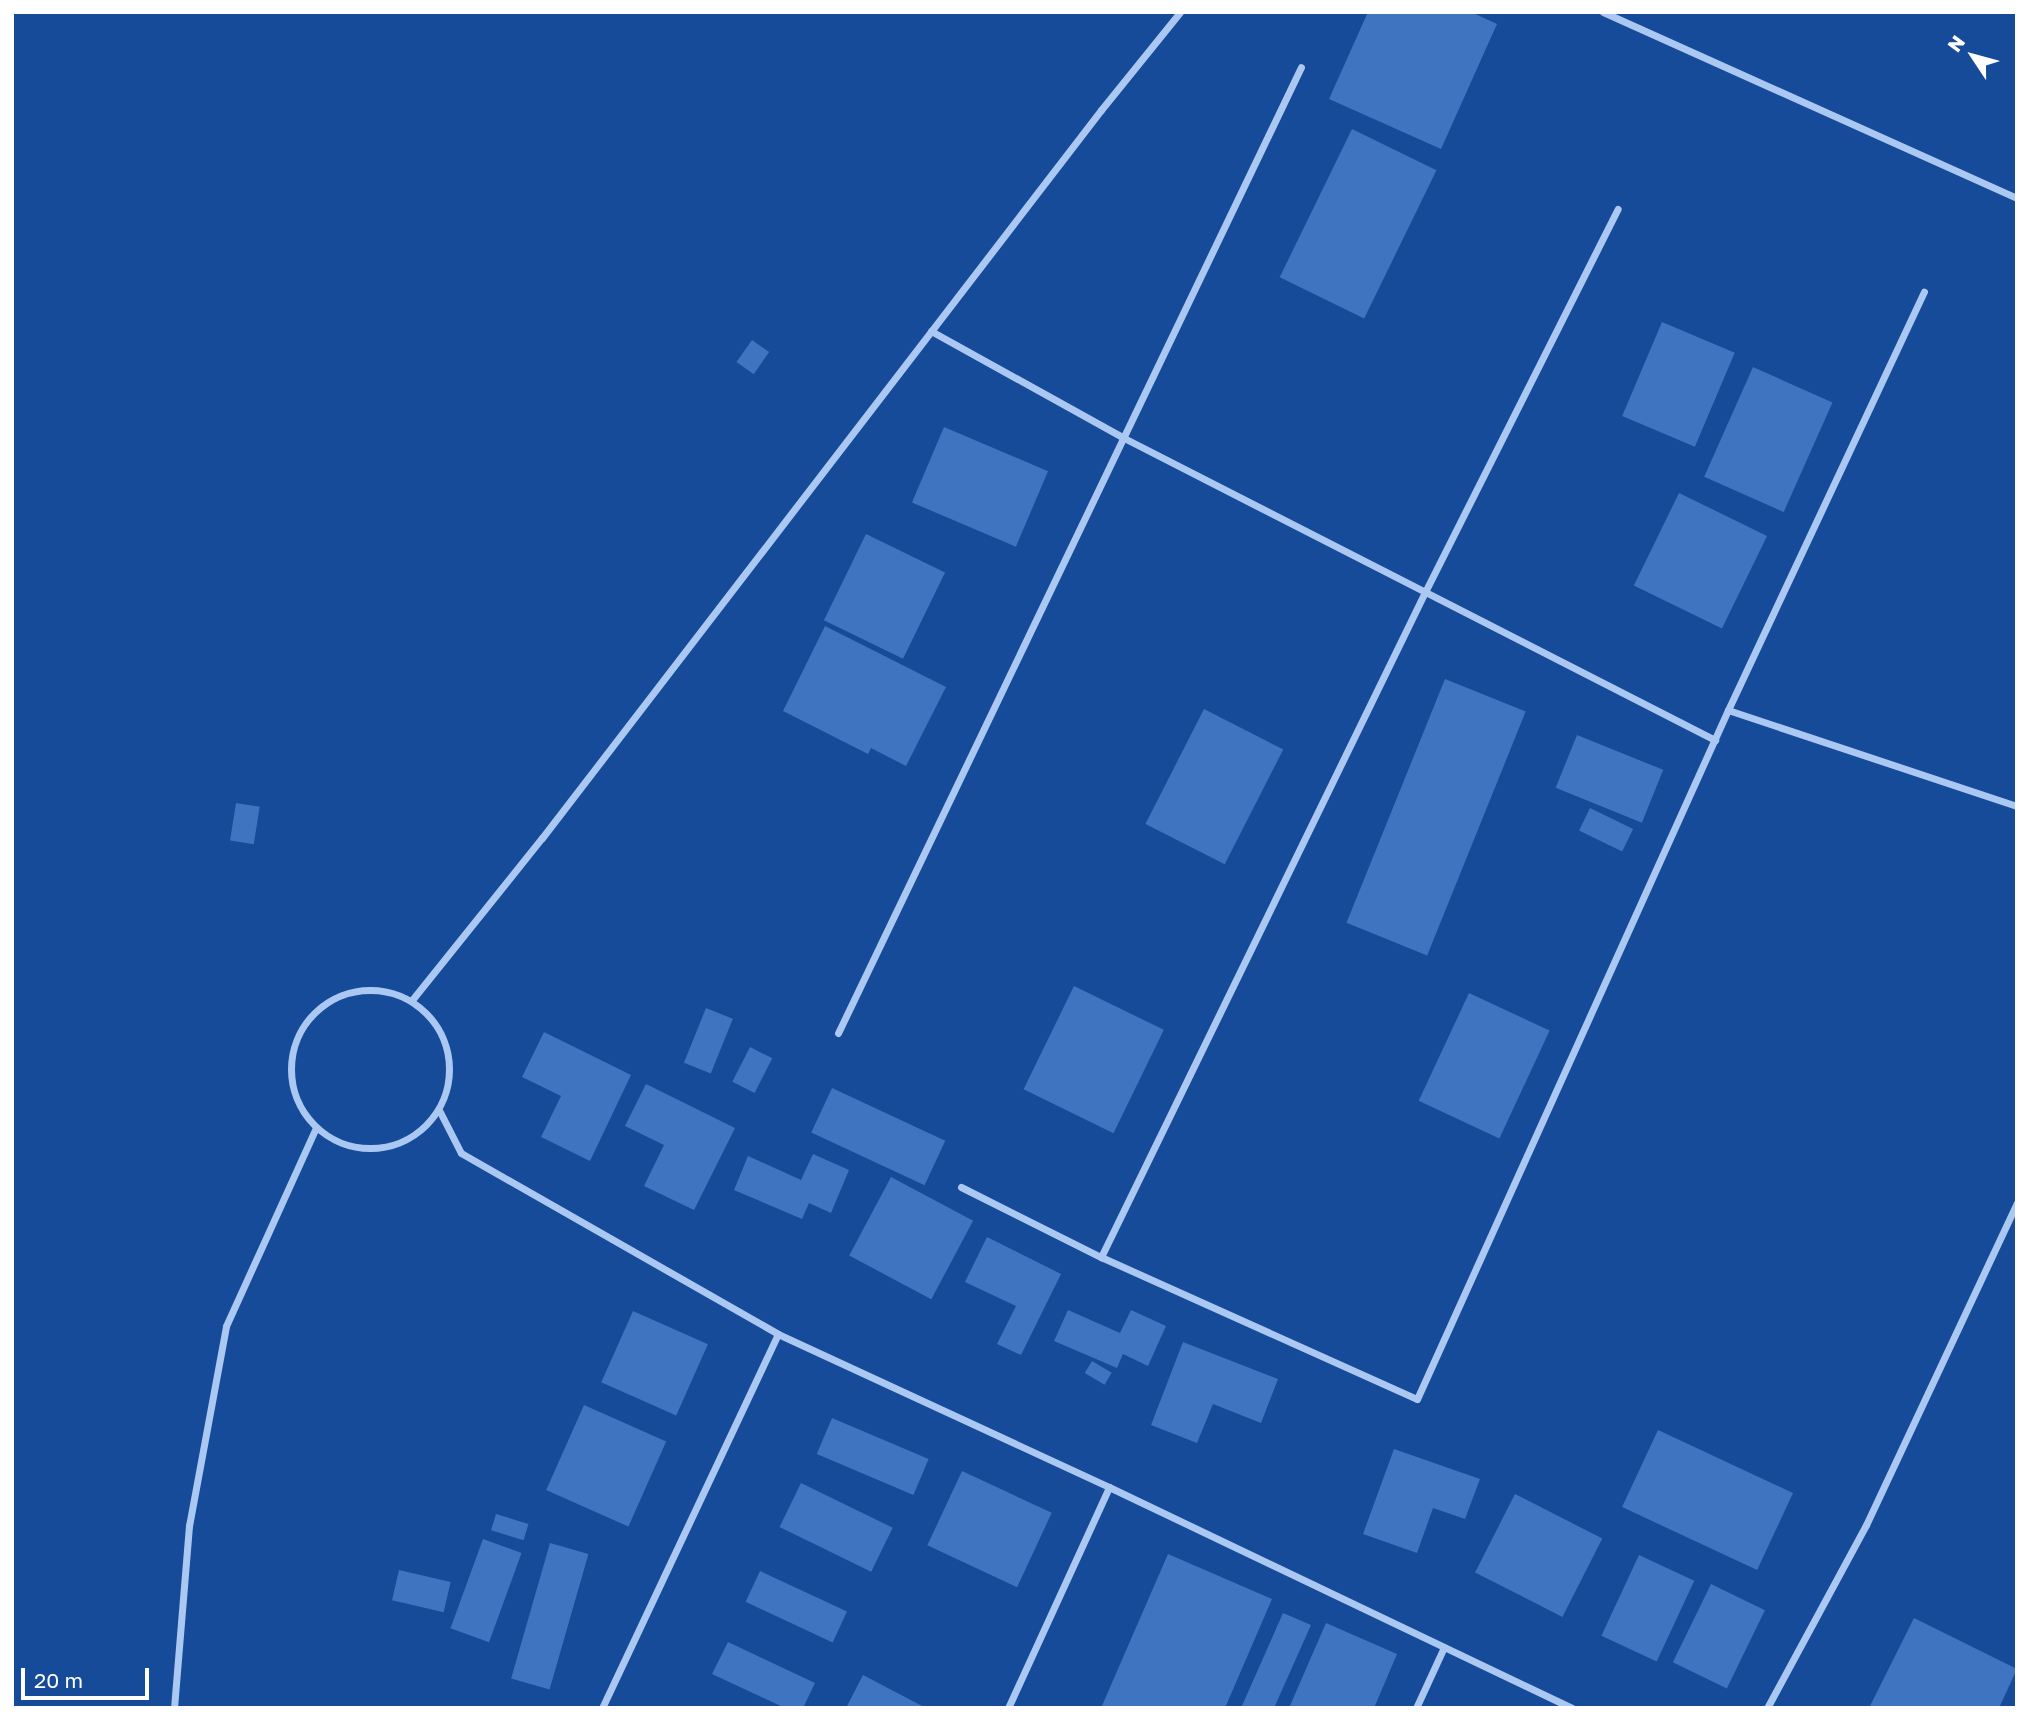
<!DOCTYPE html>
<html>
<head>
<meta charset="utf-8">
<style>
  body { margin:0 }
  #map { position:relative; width:2029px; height:1720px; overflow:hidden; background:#164b9a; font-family:"Golos Text",sans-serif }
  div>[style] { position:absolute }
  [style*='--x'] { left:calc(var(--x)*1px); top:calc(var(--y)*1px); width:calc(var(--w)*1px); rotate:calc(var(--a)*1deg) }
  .building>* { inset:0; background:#3f74c1; transform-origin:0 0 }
  .minor>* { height:7px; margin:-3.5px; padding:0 3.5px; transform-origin:3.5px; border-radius:3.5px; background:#abc8f2 }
  .minor>.ring { margin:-3.5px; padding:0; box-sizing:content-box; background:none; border:7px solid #abc8f2; border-radius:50% }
  span { translate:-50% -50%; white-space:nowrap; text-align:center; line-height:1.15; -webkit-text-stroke:5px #164b9a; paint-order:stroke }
  .frame { position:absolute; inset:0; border:14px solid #fff; pointer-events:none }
  .north { position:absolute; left:1938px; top:21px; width:70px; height:70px; -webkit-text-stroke:5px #164b9a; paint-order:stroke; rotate:306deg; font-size:19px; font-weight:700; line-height:28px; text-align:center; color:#fff }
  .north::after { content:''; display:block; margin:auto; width:24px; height:32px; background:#fff; clip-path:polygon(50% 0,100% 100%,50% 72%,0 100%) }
  .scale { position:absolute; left:21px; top:1668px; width:128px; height:32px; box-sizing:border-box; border:4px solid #fff; border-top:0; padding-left:9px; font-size:21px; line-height:24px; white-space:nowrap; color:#fff; -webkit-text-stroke:5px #164b9a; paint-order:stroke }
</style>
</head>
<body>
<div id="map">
  <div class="building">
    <i style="clip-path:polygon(1368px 12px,1471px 12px,1497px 24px,1441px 149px,1329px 99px)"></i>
    <i style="left:1352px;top:129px;width:94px;height:165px;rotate:26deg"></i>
    <i style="left:1662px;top:322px;width:79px;height:102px;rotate:23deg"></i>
    <i style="left:752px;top:340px;width:21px;height:27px;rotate:35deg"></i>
    <i style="left:1753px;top:367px;width:87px;height:120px;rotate:24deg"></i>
    <i style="left:944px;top:427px;width:113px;height:82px;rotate:23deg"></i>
    <i style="left:1679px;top:493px;width:98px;height:103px;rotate:26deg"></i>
    <i style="left:866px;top:534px;width:88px;height:96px;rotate:26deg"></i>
    <i style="clip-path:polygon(825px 626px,946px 687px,906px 766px,871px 748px,868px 754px,783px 711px)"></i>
    <i style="left:1445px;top:679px;width:87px;height:263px;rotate:22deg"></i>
    <i style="left:1204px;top:709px;width:89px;height:129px;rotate:27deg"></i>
    <i style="left:1577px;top:735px;width:93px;height:57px;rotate:22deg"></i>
    <i style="left:236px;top:803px;width:24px;height:38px;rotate:9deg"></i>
    <i style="left:1590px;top:808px;width:48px;height:25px;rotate:26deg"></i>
    <i style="left:1074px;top:986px;width:100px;height:115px;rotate:26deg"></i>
    <i style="left:1469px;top:993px;width:89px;height:119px;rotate:25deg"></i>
    <i style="left:706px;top:1008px;width:29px;height:59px;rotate:22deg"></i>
    <i style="clip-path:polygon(544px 1032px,631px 1075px,590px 1161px,541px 1137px,561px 1096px,522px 1077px)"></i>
    <i style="left:750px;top:1047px;width:25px;height:39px;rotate:27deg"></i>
    <i style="clip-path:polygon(646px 1084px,735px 1128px,694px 1210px,644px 1186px,664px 1145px,625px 1126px)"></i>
    <i style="left:832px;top:1088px;width:125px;height:49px;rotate:25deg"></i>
    <i style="clip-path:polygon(813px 1154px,849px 1170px,831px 1213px,809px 1203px,802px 1219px,734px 1190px,748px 1156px,801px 1180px)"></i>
    <i style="left:891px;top:1177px;width:93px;height:89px;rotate:28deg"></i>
    <i style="clip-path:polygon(987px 1237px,1061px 1274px,1021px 1355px,997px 1344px,1016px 1306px,965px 1282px)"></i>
    <i style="clip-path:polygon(1068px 1310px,1120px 1333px,1131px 1310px,1166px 1326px,1148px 1366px,1123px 1354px,1117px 1368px,1054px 1341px)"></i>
    <i style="left:633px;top:1311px;width:82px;height:78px;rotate:24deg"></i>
    <i style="clip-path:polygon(1183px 1342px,1278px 1379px,1261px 1423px,1213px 1404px,1197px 1443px,1151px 1425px)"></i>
    <i style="left:1092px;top:1361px;width:23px;height:14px;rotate:31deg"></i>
    <i style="left:584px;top:1405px;width:90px;height:93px;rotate:24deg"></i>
    <i style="left:832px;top:1418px;width:105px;height:39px;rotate:23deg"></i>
    <i style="left:1658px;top:1430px;width:149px;height:85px;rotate:25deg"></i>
    <i style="clip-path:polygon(1394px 1449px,1480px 1479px,1465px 1519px,1433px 1508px,1417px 1553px,1363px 1534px)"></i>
    <i style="left:962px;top:1471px;width:99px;height:82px;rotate:25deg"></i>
    <i style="left:801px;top:1483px;width:102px;height:49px;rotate:26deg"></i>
    <i style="left:1515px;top:1494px;width:98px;height:88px;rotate:27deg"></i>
    <i style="left:496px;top:1514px;width:34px;height:17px;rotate:17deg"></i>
    <i style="left:483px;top:1539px;width:41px;height:95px;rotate:20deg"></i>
    <i style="left:550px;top:1543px;width:40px;height:141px;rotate:16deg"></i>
    <i style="clip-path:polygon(1168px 1554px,1272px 1599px,1225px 1708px,1101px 1708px)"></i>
    <i style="left:1639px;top:1555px;width:61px;height:89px;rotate:25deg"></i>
    <i style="left:399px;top:1570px;width:53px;height:31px;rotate:13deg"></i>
    <i style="left:760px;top:1571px;width:96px;height:34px;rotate:25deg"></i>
    <i style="left:1711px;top:1584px;width:60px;height:87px;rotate:26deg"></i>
    <i style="clip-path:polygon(1283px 1613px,1311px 1625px,1274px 1708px,1241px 1708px)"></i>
    <i style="clip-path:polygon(1914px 1618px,2017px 1669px,1999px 1708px,1869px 1708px)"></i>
    <i style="clip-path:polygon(1326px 1623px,1397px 1654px,1374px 1708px,1289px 1708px)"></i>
    <i style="clip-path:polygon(728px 1642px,815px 1683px,803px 1708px,785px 1708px,712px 1674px)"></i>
    <i style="clip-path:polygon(863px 1675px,926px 1708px,846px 1708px)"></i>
  </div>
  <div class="minor">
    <i style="--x:1603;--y:12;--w:454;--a:24.2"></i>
    <i style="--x:931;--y:331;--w:221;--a:29"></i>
    <i style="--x:1124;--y:438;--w:664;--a:27.07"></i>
    <i style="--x:1728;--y:710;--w:305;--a:18.4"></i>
    <i class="ring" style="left:291px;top:990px;width:151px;height:151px"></i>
    <i style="--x:412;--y:1000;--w:208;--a:-51.3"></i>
    <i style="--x:542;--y:838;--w:918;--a:-52.48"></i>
    <i style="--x:1101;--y:110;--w:126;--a:-51.1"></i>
    <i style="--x:838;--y:1033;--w:1071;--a:-64.39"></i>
    <i style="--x:439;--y:1110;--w:48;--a:62.9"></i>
    <i style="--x:461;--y:1153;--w:365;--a:29.7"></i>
    <i style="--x:778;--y:1334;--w:365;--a:24.8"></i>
    <i style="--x:1109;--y:1487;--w:513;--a:25.52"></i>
    <i style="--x:961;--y:1187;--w:157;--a:26.6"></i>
    <i style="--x:1101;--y:1257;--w:346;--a:24.2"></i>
    <i style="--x:1417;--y:1399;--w:756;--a:-65.71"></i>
    <i style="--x:1728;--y:710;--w:462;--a:-64.9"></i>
    <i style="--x:1101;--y:1257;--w:737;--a:-64.03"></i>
    <i style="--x:1424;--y:594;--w:431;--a:-63.3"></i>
    <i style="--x:174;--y:1708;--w:183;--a:-85.3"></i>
    <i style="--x:189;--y:1526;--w:203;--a:-79.5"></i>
    <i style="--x:226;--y:1326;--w:217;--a:-65.6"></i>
    <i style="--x:602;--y:1708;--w:413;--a:-64.8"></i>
    <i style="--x:1008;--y:1708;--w:243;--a:-65.4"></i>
    <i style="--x:1416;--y:1708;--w:67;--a:-65.3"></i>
    <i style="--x:1767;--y:1708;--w:208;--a:-61.6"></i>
    <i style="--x:1866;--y:1525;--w:356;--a:-64.9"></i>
  </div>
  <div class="frame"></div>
  <div class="north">N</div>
  <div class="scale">20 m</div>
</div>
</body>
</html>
